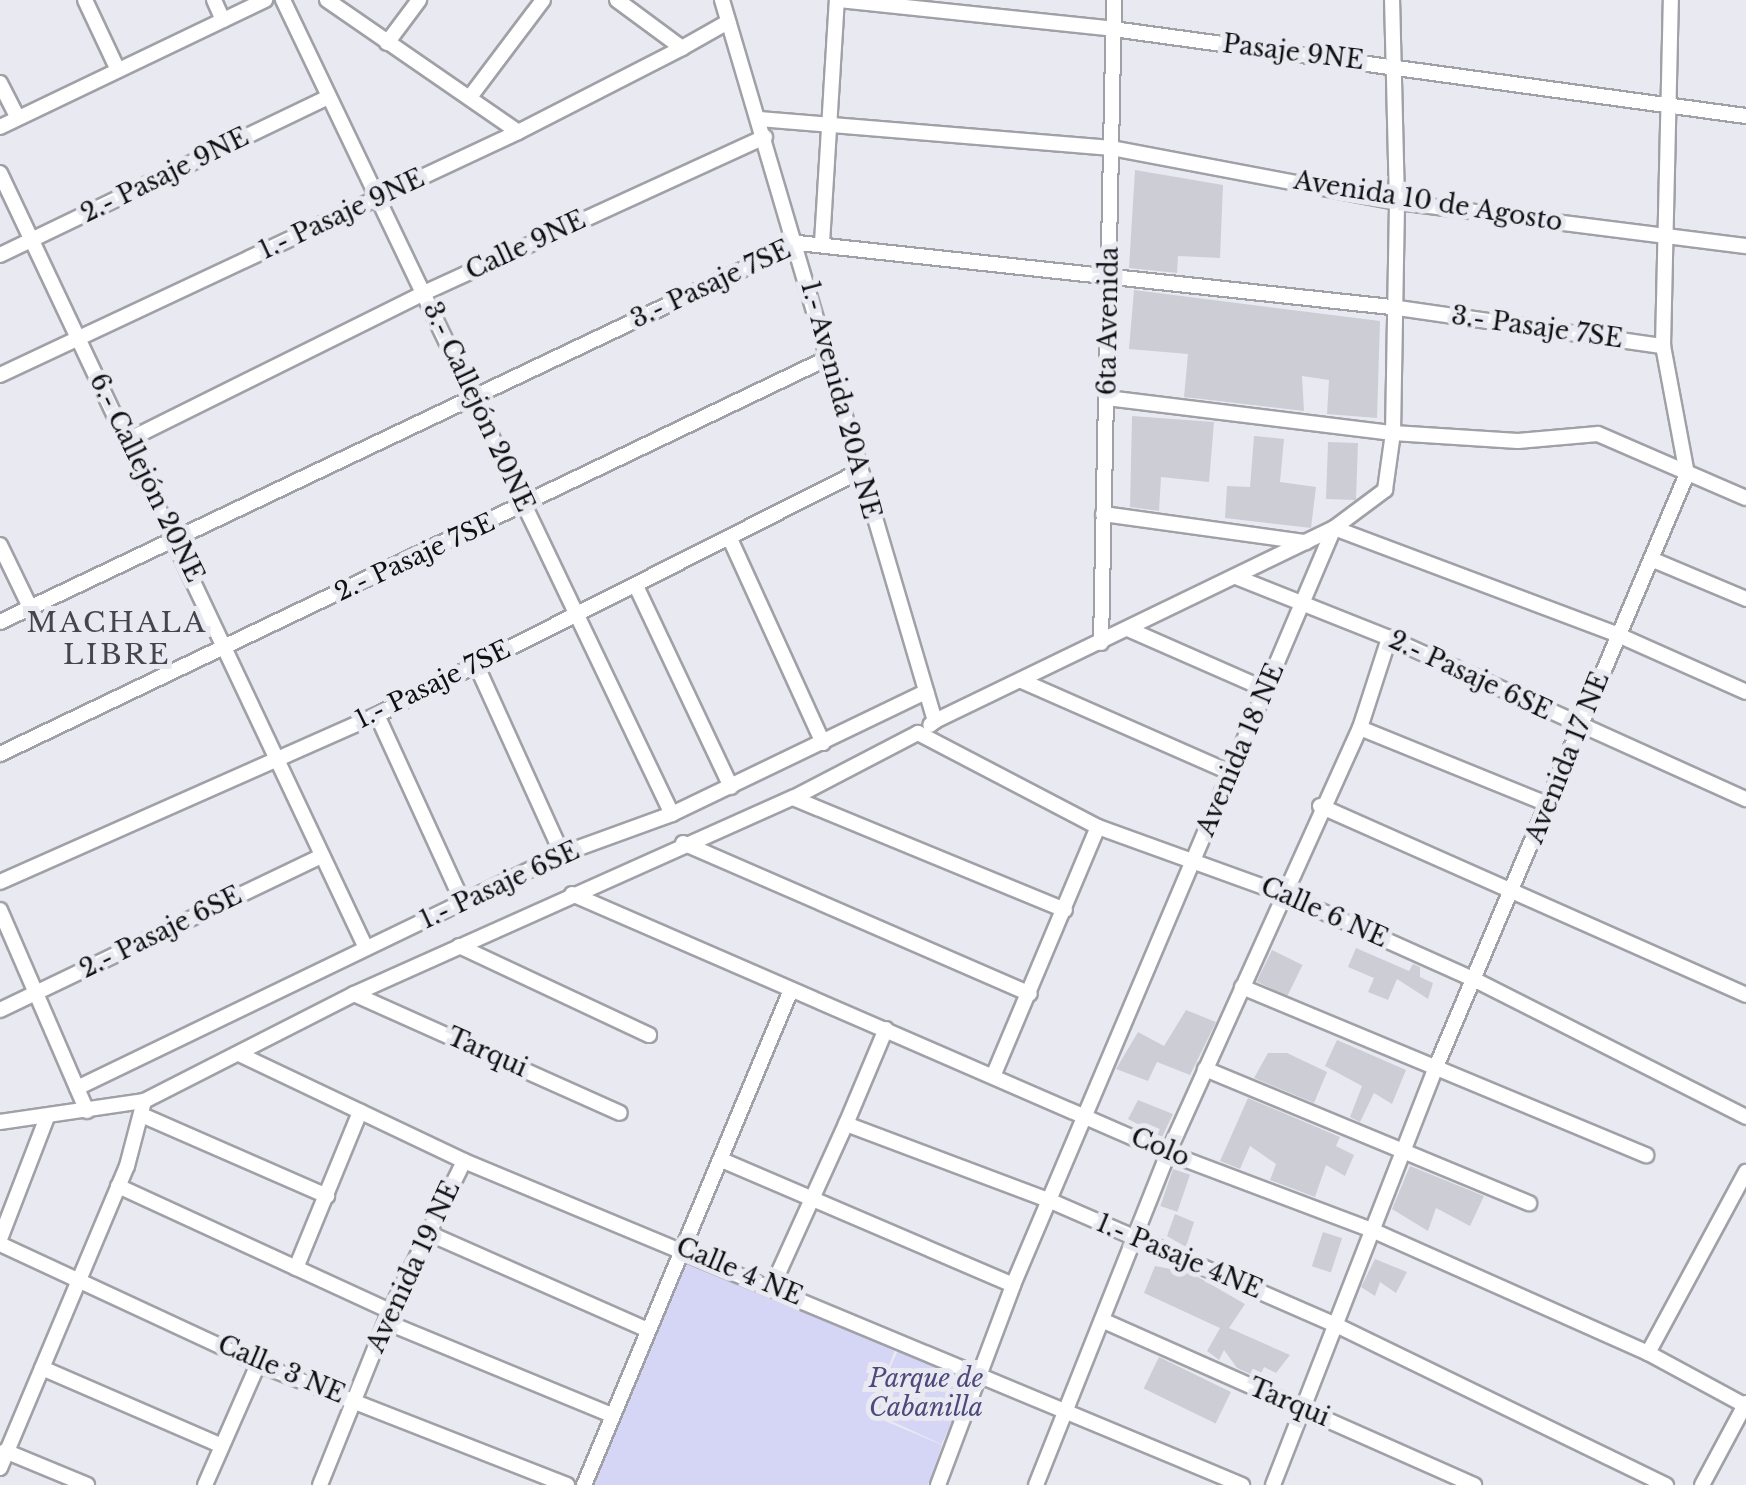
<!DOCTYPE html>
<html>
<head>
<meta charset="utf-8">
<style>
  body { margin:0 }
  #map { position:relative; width:1746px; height:1485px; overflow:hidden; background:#e9eaf1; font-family:"Libre Baskerville",serif }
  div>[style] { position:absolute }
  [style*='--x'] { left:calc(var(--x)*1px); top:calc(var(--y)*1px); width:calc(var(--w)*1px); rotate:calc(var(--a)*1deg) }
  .green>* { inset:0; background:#d5d6f5; transform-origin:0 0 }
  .building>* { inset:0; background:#cdcdd5; transform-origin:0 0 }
  .roads { filter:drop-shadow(2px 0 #a0a0a7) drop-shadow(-2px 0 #a0a0a7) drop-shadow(0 2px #a0a0a7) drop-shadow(0 -2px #a0a0a7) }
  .street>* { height:14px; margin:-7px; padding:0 7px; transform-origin:7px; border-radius:7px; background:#fff }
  span { translate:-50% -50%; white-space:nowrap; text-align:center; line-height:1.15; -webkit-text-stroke:10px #e9eaf1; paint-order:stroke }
  .street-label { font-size:25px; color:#101013 }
  .park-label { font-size:25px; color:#4c497c; font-style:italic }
  .neighbourhood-label { font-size:28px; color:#45454c; letter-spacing:2.5px }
</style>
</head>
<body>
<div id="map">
  <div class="green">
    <i style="clip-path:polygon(685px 1245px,897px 1344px,871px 1415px,942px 1445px,928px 1485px,588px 1485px)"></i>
    <i style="left:902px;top:1342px;width:79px;height:76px;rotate:25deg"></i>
  </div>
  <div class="building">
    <i style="clip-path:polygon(1135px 170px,1223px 185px,1220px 258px,1178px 256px,1177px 273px,1129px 268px)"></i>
    <i style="clip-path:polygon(1134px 290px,1380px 321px,1377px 418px,1327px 414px,1329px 380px,1302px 376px,1304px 411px,1184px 397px,1188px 354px,1129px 349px)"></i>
    <i style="clip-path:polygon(1132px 416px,1214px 422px,1209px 482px,1161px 477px,1159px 511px,1130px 507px)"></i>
    <i style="clip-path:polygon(1254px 436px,1284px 439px,1280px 482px,1316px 487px,1311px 528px,1225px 518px,1227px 486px,1250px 487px)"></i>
    <i style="left:1328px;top:442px;width:30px;height:57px;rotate:2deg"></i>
    <i style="clip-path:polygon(1356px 948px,1409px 971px,1413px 964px,1420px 967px,1420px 977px,1433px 983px,1428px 999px,1397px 979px,1388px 1000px,1368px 992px,1374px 978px,1348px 967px)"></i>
    <i style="left:1272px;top:950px;width:34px;height:35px;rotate:26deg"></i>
    <i style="clip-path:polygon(1186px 1010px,1216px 1022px,1190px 1075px,1157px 1062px,1148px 1081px,1116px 1069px,1138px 1032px,1164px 1046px)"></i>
    <i style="clip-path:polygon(1337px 1040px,1406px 1070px,1392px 1104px,1374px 1093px,1360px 1122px,1350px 1117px,1362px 1086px,1325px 1066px)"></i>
    <i style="clip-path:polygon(1268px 1053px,1287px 1053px,1327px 1072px,1314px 1103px,1254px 1078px)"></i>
    <i style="clip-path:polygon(1248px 1098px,1340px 1137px,1336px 1146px,1354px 1155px,1345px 1176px,1326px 1165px,1315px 1197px,1270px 1180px,1276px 1164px,1250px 1146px,1240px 1169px,1220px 1161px)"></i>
    <i style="clip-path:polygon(1138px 1100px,1173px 1114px,1162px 1137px,1128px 1119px)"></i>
    <i style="clip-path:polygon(1410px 1166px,1484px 1196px,1470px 1226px,1436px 1208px,1428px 1231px,1392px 1209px)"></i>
    <i style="left:1173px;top:1169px;width:18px;height:39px;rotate:19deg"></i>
    <i style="clip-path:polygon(1175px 1214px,1194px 1222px,1186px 1247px,1167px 1236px)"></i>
    <i style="left:1323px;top:1232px;width:20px;height:36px;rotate:18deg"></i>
    <i style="clip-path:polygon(1375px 1259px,1407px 1272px,1396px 1293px,1380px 1282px,1375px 1296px,1361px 1287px)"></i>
    <i style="clip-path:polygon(1155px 1266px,1191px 1273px,1245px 1304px,1229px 1328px,1290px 1355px,1276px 1373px,1264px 1367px,1259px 1378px,1237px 1368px,1224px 1350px,1219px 1360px,1207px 1351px,1220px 1328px,1144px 1293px)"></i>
    <i style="left:1159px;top:1357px;width:80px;height:35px;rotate:26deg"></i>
  </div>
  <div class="roads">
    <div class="street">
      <i style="--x:85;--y:0;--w:77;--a:64.8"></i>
      <i style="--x:214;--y:0;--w:22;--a:66"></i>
      <i style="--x:283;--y:0;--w:902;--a:64.46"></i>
      <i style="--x:327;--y:0;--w:232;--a:34.6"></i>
      <i style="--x:617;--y:0;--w:81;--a:36.4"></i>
      <i style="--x:682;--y:48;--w:53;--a:-29.5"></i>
      <i style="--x:722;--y:0;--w:752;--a:73.54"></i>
      <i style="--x:935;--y:721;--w:6;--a:141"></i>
      <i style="--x:839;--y:0;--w:276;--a:6"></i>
      <i style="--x:1113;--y:29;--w:639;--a:7.83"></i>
      <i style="--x:387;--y:43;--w:54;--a:-53.3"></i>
      <i style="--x:0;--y:83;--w:39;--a:63"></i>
      <i style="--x:470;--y:97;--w:121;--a:-53"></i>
      <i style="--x:760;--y:119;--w:352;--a:4.7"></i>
      <i style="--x:1111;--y:148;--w:291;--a:10.7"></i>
      <i style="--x:1397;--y:202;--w:352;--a:7.2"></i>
      <i style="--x:0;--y:127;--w:294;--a:-25.6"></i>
      <i style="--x:0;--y:173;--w:857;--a:64.72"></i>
      <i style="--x:822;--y:243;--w:243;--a:-86.5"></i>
      <i style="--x:0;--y:255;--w:365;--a:-25.7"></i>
      <i style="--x:0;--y:375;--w:572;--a:-25.13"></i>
      <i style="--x:518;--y:132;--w:184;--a:-27.1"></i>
      <i style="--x:1107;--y:398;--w:288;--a:7"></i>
      <i style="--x:1393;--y:433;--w:125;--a:3.7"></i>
      <i style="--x:1518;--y:441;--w:80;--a:-5"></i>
      <i style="--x:1598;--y:434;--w:161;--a:23.4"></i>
      <i style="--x:128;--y:440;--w:330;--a:-26.4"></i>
      <i style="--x:424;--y:293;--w:375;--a:-24.6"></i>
      <i style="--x:1103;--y:514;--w:205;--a:7.9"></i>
      <i style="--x:1334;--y:528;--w:301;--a:20.6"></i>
      <i style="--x:1616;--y:634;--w:142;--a:24"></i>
      <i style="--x:731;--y:541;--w:222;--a:65.5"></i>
      <i style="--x:0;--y:545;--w:69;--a:64.2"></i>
      <i style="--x:1651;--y:559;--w:103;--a:22.8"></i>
      <i style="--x:1236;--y:577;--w:165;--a:21.7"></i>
      <i style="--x:1389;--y:638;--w:392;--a:24.3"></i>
      <i style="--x:637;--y:588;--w:220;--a:64.7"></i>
      <i style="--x:0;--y:622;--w:883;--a:-25.4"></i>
      <i style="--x:798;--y:243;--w:596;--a:6.16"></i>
      <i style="--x:1391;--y:307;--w:275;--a:8.2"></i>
      <i style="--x:1128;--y:629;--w:152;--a:23.7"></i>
      <i style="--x:1101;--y:643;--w:643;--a:-88.84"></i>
      <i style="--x:475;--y:662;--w:211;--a:65.6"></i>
      <i style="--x:1022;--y:681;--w:229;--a:23.7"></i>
      <i style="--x:377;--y:715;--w:207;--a:65.4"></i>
      <i style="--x:935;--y:721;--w:443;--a:-25.8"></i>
      <i style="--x:1334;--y:528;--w:64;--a:-36.7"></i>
      <i style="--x:1385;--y:490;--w:58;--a:-82"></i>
      <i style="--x:1393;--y:433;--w:231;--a:-89"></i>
      <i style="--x:1397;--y:202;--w:202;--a:-91.4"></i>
      <i style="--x:1360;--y:728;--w:205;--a:22.1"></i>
      <i style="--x:0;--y:754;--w:918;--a:-25.56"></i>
      <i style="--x:793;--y:798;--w:294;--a:22.4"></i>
      <i style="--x:1320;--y:806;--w:466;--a:23.9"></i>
      <i style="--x:683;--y:843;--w:378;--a:23.5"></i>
      <i style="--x:0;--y:882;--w:412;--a:-23.9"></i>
      <i style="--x:377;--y:715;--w:539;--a:-26.8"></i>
      <i style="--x:572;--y:894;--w:650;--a:23.49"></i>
      <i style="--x:1168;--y:1153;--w:220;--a:20.7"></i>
      <i style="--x:1374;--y:1231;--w:300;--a:24"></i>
      <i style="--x:1648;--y:1353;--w:111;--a:28.4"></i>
      <i style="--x:0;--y:910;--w:219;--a:66.6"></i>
      <i style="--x:459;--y:946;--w:210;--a:25.1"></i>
      <i style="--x:1242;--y:987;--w:438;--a:22.6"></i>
      <i style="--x:354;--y:994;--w:291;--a:24.1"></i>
      <i style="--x:0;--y:1010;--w:357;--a:-25.6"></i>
      <i style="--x:239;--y:1054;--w:249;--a:25.4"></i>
      <i style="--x:464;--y:1161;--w:843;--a:22.61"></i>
      <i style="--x:1205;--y:1069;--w:351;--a:22.5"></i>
      <i style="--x:994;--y:1074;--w:268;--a:-67.2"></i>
      <i style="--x:77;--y:1088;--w:538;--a:-25.76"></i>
      <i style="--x:562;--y:854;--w:117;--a:-20"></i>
      <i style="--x:672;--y:814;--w:282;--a:-25.7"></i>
      <i style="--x:144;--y:1116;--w:200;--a:23.6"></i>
      <i style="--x:0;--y:1122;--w:146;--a:-8.3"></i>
      <i style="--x:144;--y:1101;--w:236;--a:-27"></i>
      <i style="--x:354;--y:994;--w:481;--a:-24.1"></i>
      <i style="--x:793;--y:798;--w:141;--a:-27.5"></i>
      <i style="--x:918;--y:733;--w:203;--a:27.6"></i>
      <i style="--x:1098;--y:827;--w:197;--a:19.9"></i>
      <i style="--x:1283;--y:894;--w:208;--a:24.1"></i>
      <i style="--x:1473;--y:979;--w:306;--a:26.8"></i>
      <i style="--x:846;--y:1124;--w:103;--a:-67.2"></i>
      <i style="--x:724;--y:1161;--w:314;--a:23.2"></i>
      <i style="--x:118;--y:1186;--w:299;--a:24.7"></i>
      <i style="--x:428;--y:1233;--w:240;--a:23.8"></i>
      <i style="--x:0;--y:1239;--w:131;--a:-68.9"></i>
      <i style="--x:0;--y:1244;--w:285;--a:24.9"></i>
      <i style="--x:258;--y:1364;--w:332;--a:21.4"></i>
      <i style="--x:296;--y:1268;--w:169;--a:-67.7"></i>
      <i style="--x:772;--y:1287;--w:179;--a:-65.6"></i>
      <i style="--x:846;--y:1124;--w:221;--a:20.6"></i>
      <i style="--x:1053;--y:1202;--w:309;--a:23.5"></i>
      <i style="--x:1336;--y:1325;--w:367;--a:25.9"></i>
      <i style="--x:1104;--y:1321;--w:405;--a:23.9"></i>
      <i style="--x:386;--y:1322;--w:244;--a:22.4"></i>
      <i style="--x:1648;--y:1353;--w:206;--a:-61.6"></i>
      <i style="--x:42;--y:1368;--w:196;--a:23.4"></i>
      <i style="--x:5;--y:1451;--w:89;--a:22.5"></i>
      <i style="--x:0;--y:1468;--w:328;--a:-67.2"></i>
      <i style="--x:127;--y:1166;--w:67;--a:-75.3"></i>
      <i style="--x:205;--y:1485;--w:132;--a:-66.3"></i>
      <i style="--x:320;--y:1485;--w:188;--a:-68.1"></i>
      <i style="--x:390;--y:1311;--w:167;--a:-63.7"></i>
      <i style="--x:584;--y:1485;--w:537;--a:-67.31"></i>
      <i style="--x:938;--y:1485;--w:214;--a:-69.4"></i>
      <i style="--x:1013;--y:1285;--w:822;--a:-67.02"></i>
      <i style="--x:1036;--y:1485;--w:357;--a:-68.3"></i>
      <i style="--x:1168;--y:1153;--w:466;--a:-65.7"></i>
      <i style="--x:1360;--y:728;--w:95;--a:-72.1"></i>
      <i style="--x:1273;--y:1485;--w:449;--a:-68.7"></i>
      <i style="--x:1436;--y:1067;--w:644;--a:-67.06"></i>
      <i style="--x:1687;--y:474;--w:130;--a:-100.6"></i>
      <i style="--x:1663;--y:346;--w:346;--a:-88.7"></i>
      <i style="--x:1702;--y:1485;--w:93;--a:-61.8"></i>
    </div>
  </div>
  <div class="street-label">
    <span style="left:1293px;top:53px;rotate:7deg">Pasaje 9NE</span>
    <span style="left:165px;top:176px;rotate:-26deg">2.- Pasaje 9NE</span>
    <span style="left:1428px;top:202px;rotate:9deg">Avenida 10 de Agosto</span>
    <span style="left:342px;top:215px;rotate:-25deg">1.- Pasaje 9NE</span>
    <span style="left:526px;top:246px;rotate:-25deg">Calle 9NE</span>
    <span style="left:711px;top:285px;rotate:-25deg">3.- Pasaje 7SE</span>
    <span style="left:1109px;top:321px;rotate:-89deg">6ta Avenida</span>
    <span style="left:1537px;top:328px;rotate:8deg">3.- Pasaje 7SE</span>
    <span style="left:840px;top:400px;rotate:75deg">1.- Avenida 20A NE</span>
    <span style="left:478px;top:407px;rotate:65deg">3.- Callejón 20NE</span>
    <span style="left:146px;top:478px;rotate:64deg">6.- Callejón 20NE</span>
    <span style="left:415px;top:558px;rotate:-25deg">2.- Pasaje 7SE</span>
    <span style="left:1470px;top:676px;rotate:25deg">2.- Pasaje 6SE</span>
    <span style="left:433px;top:685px;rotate:-26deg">1.- Pasaje 7SE</span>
    <span style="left:1241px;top:750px;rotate:-67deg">Avenida 18 NE</span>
    <span style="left:1568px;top:758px;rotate:-68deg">Avenida 17 NE</span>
    <span style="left:500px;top:886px;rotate:-25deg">1.- Pasaje 6SE</span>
    <span style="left:1324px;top:913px;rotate:24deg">Calle 6 NE</span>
    <span style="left:161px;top:933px;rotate:-26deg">2.- Pasaje 6SE</span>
    <span style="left:487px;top:1053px;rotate:24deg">Tarqui</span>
    <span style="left:1160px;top:1148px;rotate:23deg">Colo</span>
    <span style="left:1179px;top:1257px;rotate:23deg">1.- Pasaje 4NE</span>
    <span style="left:414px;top:1267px;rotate:-65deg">Avenida 19 NE</span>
    <span style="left:739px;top:1272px;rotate:23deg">Calle 4 NE</span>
    <span style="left:281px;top:1370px;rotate:23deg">Calle 3 NE</span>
    <span style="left:1289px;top:1403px;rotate:23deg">Tarqui</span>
  </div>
  <div class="park-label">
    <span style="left:926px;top:1394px">Parque de<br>Cabanilla</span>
  </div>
  <div class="neighbourhood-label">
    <span style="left:117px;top:639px">MACHALA<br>LIBRE</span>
  </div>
</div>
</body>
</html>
